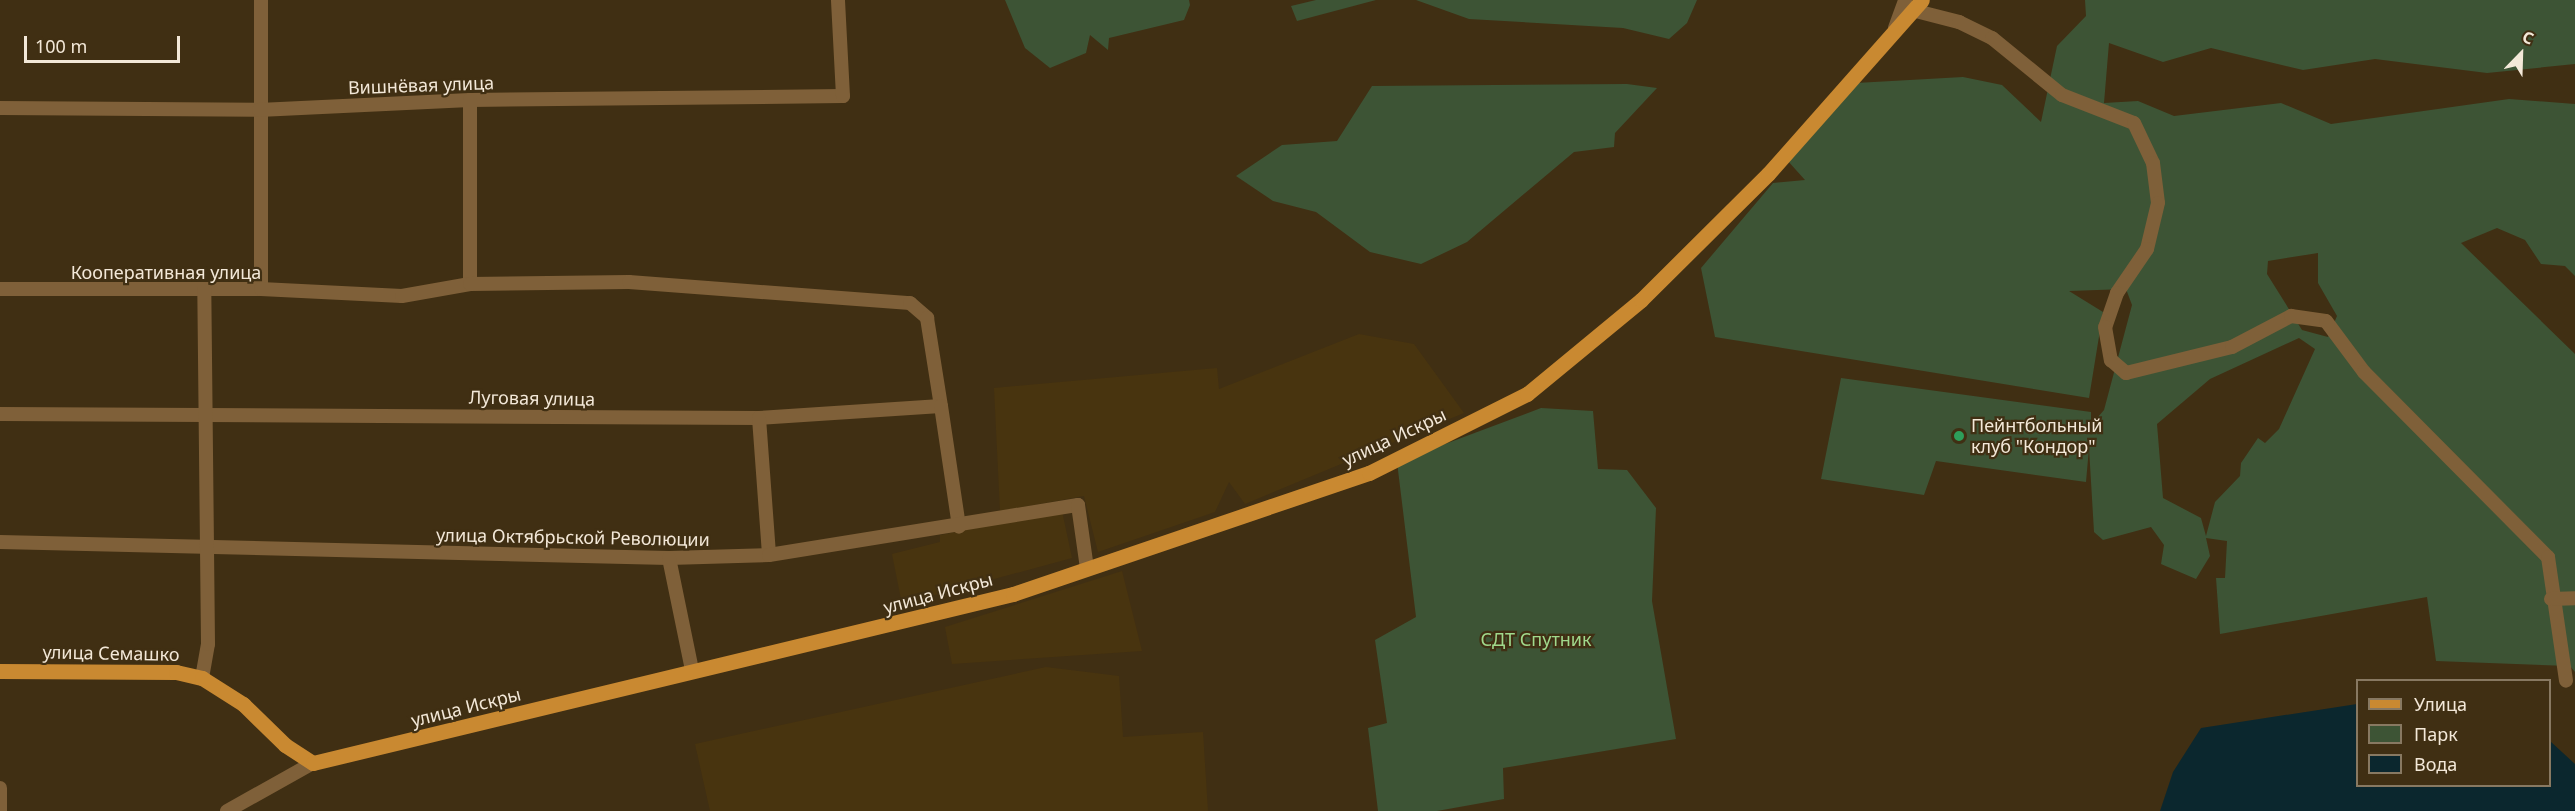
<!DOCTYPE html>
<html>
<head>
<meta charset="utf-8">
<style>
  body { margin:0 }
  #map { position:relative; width:2575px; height:811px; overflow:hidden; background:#402f13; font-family:"Noto Sans",sans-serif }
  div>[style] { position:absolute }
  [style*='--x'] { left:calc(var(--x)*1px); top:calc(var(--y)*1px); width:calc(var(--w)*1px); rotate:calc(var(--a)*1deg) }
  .built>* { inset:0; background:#48340f }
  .green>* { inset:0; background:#3d5435 }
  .water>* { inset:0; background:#0b272e }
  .minor>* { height:14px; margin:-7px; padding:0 7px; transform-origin:7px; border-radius:7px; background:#7f6039 }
  .major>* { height:15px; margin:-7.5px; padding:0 7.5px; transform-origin:7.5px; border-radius:7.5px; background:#c98931 }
  .dots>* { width:16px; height:16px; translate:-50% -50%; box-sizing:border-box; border:3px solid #402f13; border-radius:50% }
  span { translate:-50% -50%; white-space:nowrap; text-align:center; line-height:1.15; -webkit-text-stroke:4.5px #402f13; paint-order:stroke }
  .street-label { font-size:18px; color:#f3e8d8 }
  .poi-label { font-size:18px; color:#f3e8d8 }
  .left { translate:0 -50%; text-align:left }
  .park-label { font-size:18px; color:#a0d98c }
  .legend { position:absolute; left:2356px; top:679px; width:195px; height:108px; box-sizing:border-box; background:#402f13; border:2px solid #887962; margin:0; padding:8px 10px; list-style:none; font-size:18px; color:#f3e8d8 }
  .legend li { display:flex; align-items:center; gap:12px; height:30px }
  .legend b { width:30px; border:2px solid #887962 }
  .north { position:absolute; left:2491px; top:24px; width:60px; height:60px; -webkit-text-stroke:4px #402f13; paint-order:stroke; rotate:23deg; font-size:16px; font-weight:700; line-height:24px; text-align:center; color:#f3e8d8 }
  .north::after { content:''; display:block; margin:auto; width:21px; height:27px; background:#f3e8d8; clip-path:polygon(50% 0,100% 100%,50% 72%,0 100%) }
  .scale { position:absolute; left:24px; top:36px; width:156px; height:27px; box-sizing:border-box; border:3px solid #f3e8d8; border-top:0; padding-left:8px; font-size:18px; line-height:21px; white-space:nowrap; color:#f3e8d8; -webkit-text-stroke:4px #402f13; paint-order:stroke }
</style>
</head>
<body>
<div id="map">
  <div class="built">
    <i style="clip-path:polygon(1359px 334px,1414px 344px,1464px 413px,1245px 504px,1229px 482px,1215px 512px,1098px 552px,1084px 496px,1000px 511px,994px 388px,1217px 368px,1219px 389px)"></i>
    <i style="clip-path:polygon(1062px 511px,1072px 558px,902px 604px,892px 554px,940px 542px,940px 535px)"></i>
    <i style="clip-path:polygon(1122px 571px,1142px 651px,952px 664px,945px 627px)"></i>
    <i style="clip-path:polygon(1046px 667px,1119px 676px,1123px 737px,1203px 732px,1208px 811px,710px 811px,695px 744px)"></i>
  </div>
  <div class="green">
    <i style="clip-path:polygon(1005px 0,1189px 0,1190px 5px,1184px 20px,1109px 38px,1108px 50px,1090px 35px,1086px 53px,1050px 68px,1025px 48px)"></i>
    <i style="clip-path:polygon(1316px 0,1376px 0,1297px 21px,1291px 6px)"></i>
    <i style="clip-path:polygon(1416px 0,1697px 0,1687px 23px,1669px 39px,1623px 28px,1469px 19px)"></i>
    <i style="clip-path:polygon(evenodd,2085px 0,2575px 0,2575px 64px,2487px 73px,2375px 59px,2303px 70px,2211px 48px,2163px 62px,2109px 43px,2104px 103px,2138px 101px,2174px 116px,2281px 103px,2331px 124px,2509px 99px,2575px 104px,2575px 276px,2565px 266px,2541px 264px,2525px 240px,2497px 228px,2461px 243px,2575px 354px,2575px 672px,2570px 666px,2436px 661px,2427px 597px,2220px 634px,2216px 578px,2225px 578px,2227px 541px,2206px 538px,2210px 556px,2196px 579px,2161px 564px,2164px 545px,2151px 527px,2103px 540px,2094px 532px,2089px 448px,2086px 482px,1936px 461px,1924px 495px,1821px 479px,1841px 378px,2091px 412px,2091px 425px,2104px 410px,2132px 305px,2126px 289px,2069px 291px,2103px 312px,2089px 398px,1715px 337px,1701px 268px,1773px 183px,1805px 180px,1787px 160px,1856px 83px,1963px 77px,2002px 85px,2041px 122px,2057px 46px,2086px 16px,2085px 0,2318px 253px,2318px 283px,2337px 316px,2328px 337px,2302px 330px,2267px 274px,2268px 261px,2318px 253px,2085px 0,2299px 338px,2315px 349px,2279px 429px,2265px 443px,2258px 438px,2241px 463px,2240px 476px,2215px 502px,2206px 536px,2201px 518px,2163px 498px,2157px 424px,2210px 379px,2299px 338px)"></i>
    <i style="clip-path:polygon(1627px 84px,1657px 88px,1615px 133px,1614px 147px,1574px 152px,1467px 242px,1421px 264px,1370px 252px,1316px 212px,1273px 201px,1236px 176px,1282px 145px,1337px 141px,1372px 86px)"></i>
    <i style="clip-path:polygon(1541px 408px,1593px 411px,1598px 469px,1627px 470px,1656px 508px,1652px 601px,1676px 739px,1503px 768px,1504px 799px,1437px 811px,1378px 811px,1368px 728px,1387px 723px,1375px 640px,1416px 617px,1397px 462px)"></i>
  </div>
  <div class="water">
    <i style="clip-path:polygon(2357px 704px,2358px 786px,2550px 786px,2550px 741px,2575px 764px,2575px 811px,2160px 811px,2173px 772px,2201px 728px)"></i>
  </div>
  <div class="minor">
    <i style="--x:261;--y:0;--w:289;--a:90"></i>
    <i style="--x:1912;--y:10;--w:49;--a:14.3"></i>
    <i style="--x:1959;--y:22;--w:37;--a:26"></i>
    <i style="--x:1992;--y:38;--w:90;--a:39.2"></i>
    <i style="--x:2062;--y:95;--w:77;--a:21.3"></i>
    <i style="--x:2134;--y:123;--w:44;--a:64.6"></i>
    <i style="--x:2153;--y:163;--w:40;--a:82.9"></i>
    <i style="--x:2158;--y:203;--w:47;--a:103.4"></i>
    <i style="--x:2147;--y:249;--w:53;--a:124.3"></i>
    <i style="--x:2117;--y:293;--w:36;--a:109"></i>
    <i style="--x:2105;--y:327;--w:34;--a:80"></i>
    <i style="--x:2111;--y:360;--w:20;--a:41"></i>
    <i style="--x:2126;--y:373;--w:109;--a:-13.8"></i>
    <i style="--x:2232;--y:347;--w:67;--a:-27.7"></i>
    <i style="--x:2291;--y:316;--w:35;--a:8"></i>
    <i style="--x:2326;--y:321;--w:64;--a:53.3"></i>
    <i style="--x:2364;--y:372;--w:261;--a:45.2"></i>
    <i style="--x:2548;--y:557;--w:125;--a:81.7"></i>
    <i style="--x:1895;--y:28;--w:30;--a:-70"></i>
    <i style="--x:0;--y:108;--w:259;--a:0.4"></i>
    <i style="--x:259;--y:110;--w:211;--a:-2.7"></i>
    <i style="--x:470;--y:100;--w:373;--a:-0.6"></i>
    <i style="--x:843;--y:96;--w:96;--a:-93"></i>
    <i style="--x:470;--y:284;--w:184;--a:-90"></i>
    <i style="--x:0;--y:289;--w:261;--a:0"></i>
    <i style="--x:261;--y:289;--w:141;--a:2.8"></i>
    <i style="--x:402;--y:296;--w:69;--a:-10"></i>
    <i style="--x:470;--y:284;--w:159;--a:-0.7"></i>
    <i style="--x:629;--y:282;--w:282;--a:4.3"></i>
    <i style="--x:910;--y:303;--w:23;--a:41"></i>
    <i style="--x:927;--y:318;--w:89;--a:81"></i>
    <i style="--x:0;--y:414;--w:759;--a:0.3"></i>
    <i style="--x:759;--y:418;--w:182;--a:-3.8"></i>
    <i style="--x:941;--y:406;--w:122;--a:81.5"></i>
    <i style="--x:759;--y:418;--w:137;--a:85.8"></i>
    <i style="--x:0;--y:542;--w:669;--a:1.37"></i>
    <i style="--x:669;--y:558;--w:100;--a:-1.7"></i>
    <i style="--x:769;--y:555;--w:313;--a:-9.2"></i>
    <i style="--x:1078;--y:505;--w:64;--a:81.9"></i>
    <i style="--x:669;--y:558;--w:114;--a:78.4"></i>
    <i style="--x:2551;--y:599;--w:24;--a:-2"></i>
    <i style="--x:202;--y:678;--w:35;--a:-80"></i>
    <i style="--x:208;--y:644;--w:355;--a:-90.6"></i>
    <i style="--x:0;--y:788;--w:23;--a:90"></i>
    <i style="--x:227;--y:811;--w:98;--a:-29.2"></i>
  </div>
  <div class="major">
    <i style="--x:0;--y:671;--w:176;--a:0.3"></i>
    <i style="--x:176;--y:672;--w:27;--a:13"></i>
    <i style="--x:202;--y:678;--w:49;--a:32.4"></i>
    <i style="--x:243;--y:704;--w:59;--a:44.3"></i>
    <i style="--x:285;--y:745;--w:33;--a:33"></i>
    <i style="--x:313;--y:763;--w:720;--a:-13.57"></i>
    <i style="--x:1013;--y:594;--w:376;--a:-18.8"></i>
    <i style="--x:1369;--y:473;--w:177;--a:-26.6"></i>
    <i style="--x:1527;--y:394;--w:148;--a:-39.5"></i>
    <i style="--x:1641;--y:300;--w:179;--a:-44.8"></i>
    <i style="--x:1768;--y:174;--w:232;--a:-48.5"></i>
  </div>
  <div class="dots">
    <i style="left:1959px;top:436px;background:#2e9e5b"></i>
  </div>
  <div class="street-label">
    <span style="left:421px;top:85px;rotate:-2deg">Вишнёвая улица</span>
    <span style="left:166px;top:272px">Кооперативная улица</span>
    <span style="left:532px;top:398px;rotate:1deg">Луговая улица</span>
    <span style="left:1394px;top:437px;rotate:-25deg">улица Искры</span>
    <span style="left:573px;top:537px;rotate:1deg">улица Октябрьской Революции</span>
    <span style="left:938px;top:593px;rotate:-15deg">улица Искры</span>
    <span style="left:111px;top:653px;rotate:1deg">улица Семашко</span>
    <span style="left:466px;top:707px;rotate:-14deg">улица Искры</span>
  </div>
  <div class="poi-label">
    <span class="left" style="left:1971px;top:436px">Пейнтбольный<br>клуб "Кондор"</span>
  </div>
  <div class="park-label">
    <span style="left:1536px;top:639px">СДТ Спутник</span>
  </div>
  <ul class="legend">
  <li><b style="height:8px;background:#c98931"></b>Улица</li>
  <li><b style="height:16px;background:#3d5435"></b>Парк</li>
  <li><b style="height:16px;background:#0b272e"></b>Вода</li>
  </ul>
  <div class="north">С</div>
  <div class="scale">100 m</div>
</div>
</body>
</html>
